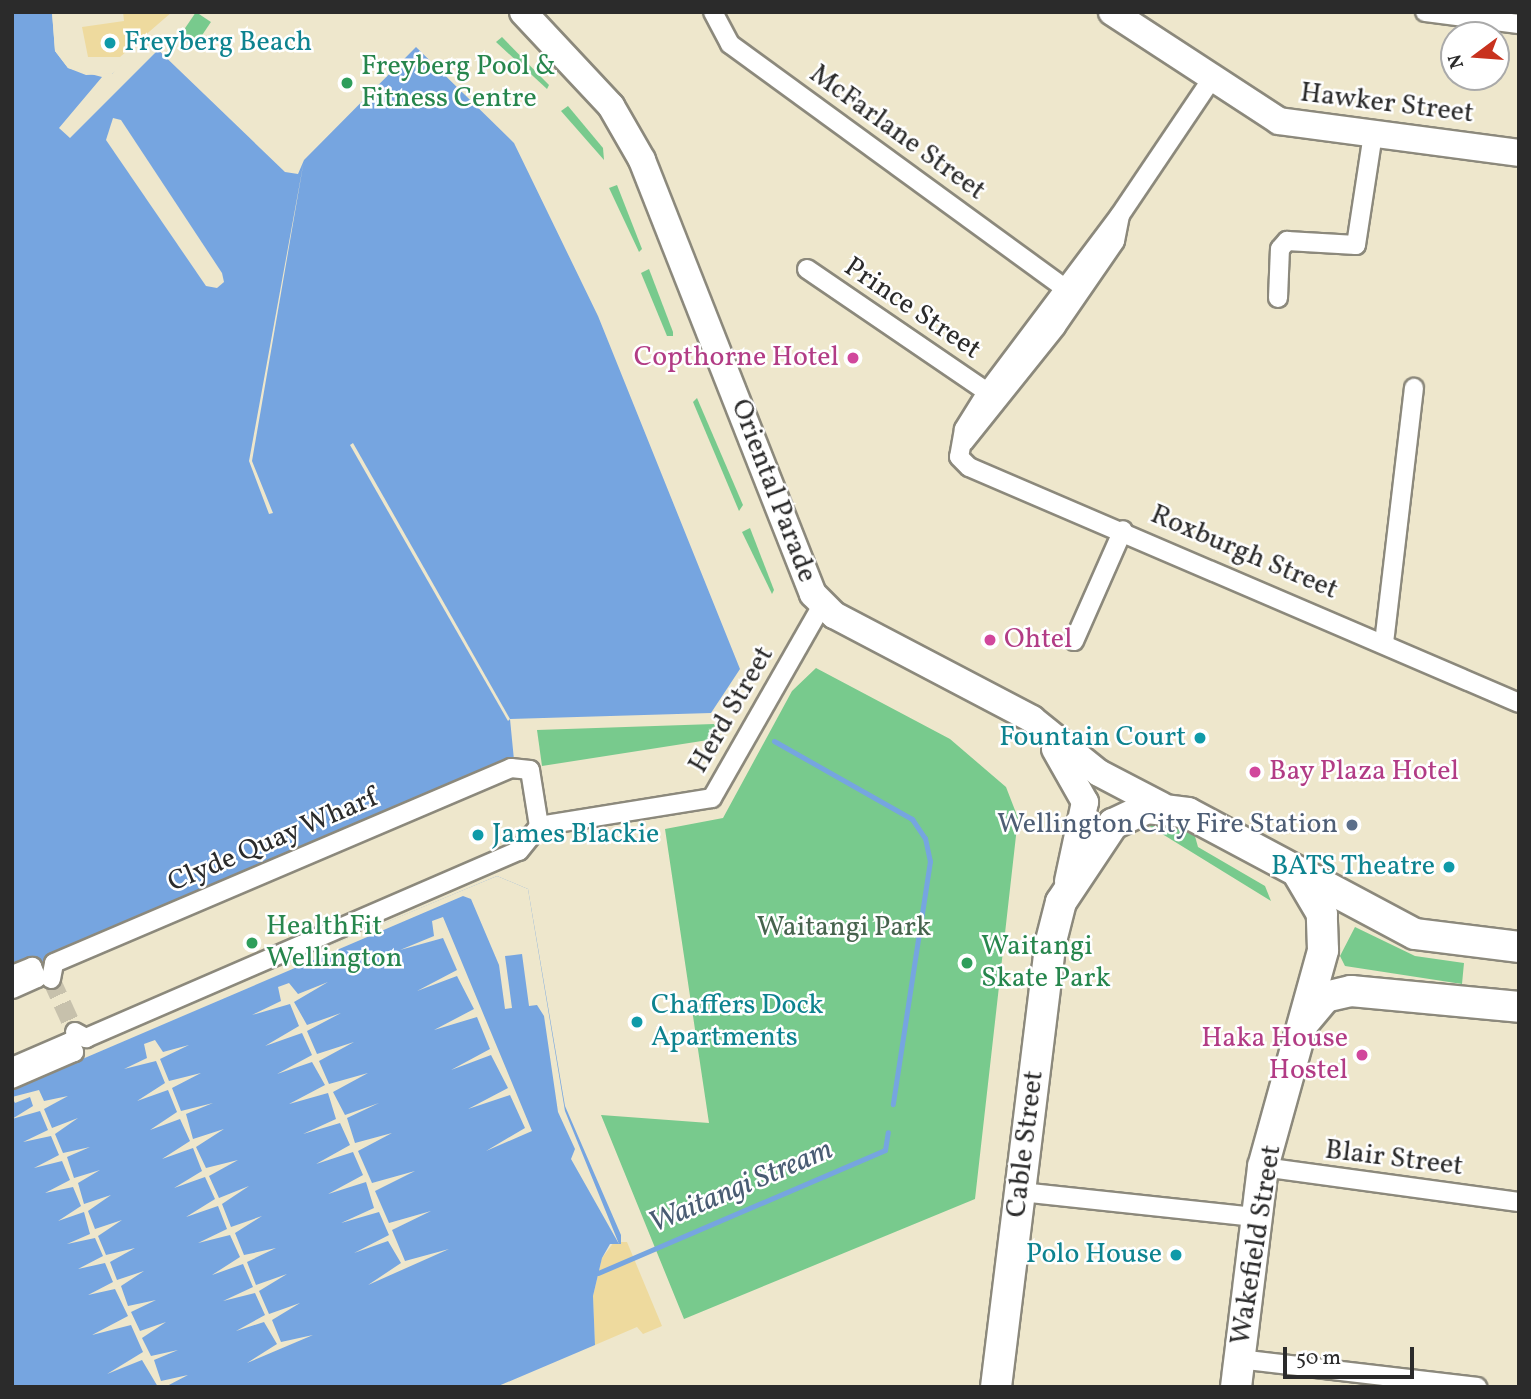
<!DOCTYPE html>
<html>
<head>
<meta charset="utf-8">
<style>
  body { margin:0 }
  #map { position:relative; width:1531px; height:1399px; overflow:hidden; background:#eee7cc; font-family:Vollkorn,serif }
  div>[style] { position:absolute }
  [style*='--x'] { left:calc(var(--x)*1px); top:calc(var(--y)*1px); width:calc(var(--w)*1px); rotate:calc(var(--a)*1deg) }
  .green>* { inset:0; background:#78ca8d; transform-origin:0 0 }
  .sand>* { inset:0; background:#eeda9e }
  .water>* { inset:0; background:#76a5e0 }
  .pier>* { inset:0; background:#eee7cc }
  .stream>* { height:5px; margin:-2.5px; padding:0 2.5px; transform-origin:2.5px; border-radius:2.5px; background:#76a5e0 }
  .street-tunnel>* { height:18px; margin-top:-9px; transform-origin:0; background:repeating-linear-gradient(90deg,#c7c1ac 0 18px,transparent 0 27px) }
  .roads { filter:drop-shadow(2px 0 #8c897c) drop-shadow(-2px 0 #8c897c) drop-shadow(0 2px #8c897c) drop-shadow(0 -2px #8c897c) }
  .street>* { height:18px; margin:-9px; padding:0 9px; transform-origin:9px; border-radius:9px; background:#fff }
  .secondary>* { height:26px; margin:-13px; padding:0 13px; transform-origin:13px; border-radius:13px; background:#fff }
  .primary>* { height:30px; margin:-15px; padding:0 15px; transform-origin:15px; border-radius:15px; background:#fff }
  .dots>* { width:19px; height:19px; translate:-50% -50%; box-sizing:border-box; border:4px solid #fff; border-radius:50% }
  span { translate:-50% -50%; white-space:nowrap; text-align:center; line-height:1.15; -webkit-text-stroke:5px #fff; paint-order:stroke }
  .culture-label { font-size:28px; color:#0d838f }
  .left { translate:0 -50%; text-align:left }
  .right { translate:-100% -50%; text-align:right }
  .leisure-label { font-size:28px; color:#27864d }
  .street-label { font-size:28px; color:#2b2b2b }
  .hotel-label { font-size:28px; color:#b23c85 }
  .service-label { font-size:28px; color:#4e5e75 }
  .park-label { font-size:28px; color:#46634d }
  .water-label { font-size:30px; color:#495c73; font-style:italic }
  .frame { position:absolute; inset:0; border:14px solid #2b2b2b; pointer-events:none }
  .north { position:absolute; left:1440px; top:21px; width:70px; height:70px; box-sizing:border-box; background:#fff; border:2px solid #aaa; border-radius:50%; rotate:254deg; font-size:19px; font-weight:700; line-height:28px; text-align:center; color:#2b2b2b }
  .north::after { content:''; display:block; margin:auto; width:24px; height:32px; background:#c8321e; clip-path:polygon(50% 0,100% 100%,50% 72%,0 100%) }
  .scale { position:absolute; left:1283px; top:1347px; width:131px; height:32px; box-sizing:border-box; border:4px solid #2b2b2b; border-top:0; padding-left:9px; font-size:21px; line-height:24px; white-space:nowrap; color:#2b2b2b; -webkit-text-stroke:5px #fff; paint-order:stroke }
</style>
</head>
<body>
<div id="map">
  <div class="green">
    <i style="left:196px;top:12px;width:18px;height:30px;rotate:34deg"></i>
    <i style="clip-path:polygon(502px 37px,549px 85px,547px 89px,496px 42px)"></i>
    <i style="clip-path:polygon(568px 106px,603px 148px,604px 160px,561px 111px)"></i>
    <i style="clip-path:polygon(617px 185px,642px 249px,639px 252px,609px 188px)"></i>
    <i style="clip-path:polygon(649px 269px,673px 332px,673px 336px,667px 336px,641px 273px)"></i>
    <i style="clip-path:polygon(697px 398px,743px 505px,739px 511px,693px 402px)"></i>
    <i style="clip-path:polygon(750px 528px,774px 590px,772px 594px,742px 532px)"></i>
    <i style="clip-path:polygon(816px 668px,950px 739px,1006px 787px,1018px 818px,975px 1199px,684px 1319px,601px 1115px,709px 1123px,665px 829px,723px 818px,792px 691px)"></i>
    <i style="clip-path:polygon(714px 724px,721px 738px,542px 766px,537px 730px)"></i>
    <i style="clip-path:polygon(1150px 820px,1193px 829px,1198px 847px,1265px 886px,1271px 901px,1146px 824px)"></i>
    <i style="clip-path:polygon(1355px 927px,1415px 956px,1464px 963px,1462px 984px,1345px 966px,1340px 956px)"></i>
  </div>
  <div class="sand">
    <i style="clip-path:polygon(123px 12px,172px 12px,120px 57px,88px 57px,82px 27px,124px 21px)"></i>
    <i style="clip-path:polygon(614px 1242px,627px 1242px,662px 1326px,643px 1334px,637px 1327px,595px 1345px,593px 1296px,602px 1258px)"></i>
  </div>
  <div class="water">
    <i style="clip-path:polygon(12px 12px,52px 12px,55px 51px,68px 68px,86px 75px,112px 74px,152px 44px,285px 172px,298px 174px,304px 160px,416px 47px,514px 143px,598px 316px,740px 669px,711px 713px,510px 719px,514px 760px,12px 975px)"></i>
    <i style="clip-path:polygon(497px 876px,528px 889px,565px 1106px,621px 1235px,621px 1244px,610px 1244px,602px 1258px,593px 1296px,595px 1345px,496px 1387px,12px 1387px,12px 1079px)"></i>
  </div>
  <div class="pier">
    <i style="clip-path:polygon(52px 12px,56px 14px,58px 47px,69px 55px,71px 66px,87px 72px,112px 74px,139px 48px,152px 44px,158px 50px,70px 138px,59px 128px,102px 77px,68px 68px,55px 51px)"></i>
    <i style="clip-path:polygon(113px 118px,121px 120px,222px 273px,224px 282px,217px 288px,206px 286px,106px 140px)"></i>
    <i style="clip-path:polygon(304px 160px,252px 461px,273px 513px,269px 514px,249px 461px)"></i>
    <i style="clip-path:polygon(353px 443px,510px 719px,508px 721px,350px 445px)"></i>
    <i style="clip-path:polygon(497px 876px,528px 889px,565px 1111px,619px 1244px,571px 1159px,575px 1149px,558px 1112px,544px 1016px,537px 1005px,529px 1006px,522px 954px,505px 956px,512px 1008px,505px 1009px,499px 965px,471px 899px,463px 896px,24px 1084px,12px 1078px)"></i>
    <i style="clip-path:polygon(443px 917px,532px 1131px,486px 1151px,525px 1128px,510px 1095px,468px 1109px,508px 1088px,491px 1055px,451px 1070px,490px 1049px,477px 1017px,434px 1030px,474px 1009px,457px 976px,417px 991px,457px 970px,443px 938px,400px 950px,434px 936px,432px 921px)"></i>
    <i style="clip-path:polygon(328px 982px,294px 1002px,307px 1025px,341px 1013px,307px 1031px,317px 1054px,354px 1042px,319px 1061px,329px 1084px,368px 1073px,333px 1092px,345px 1115px,379px 1103px,347px 1118px,355px 1143px,392px 1133px,358px 1151px,372px 1183px,415px 1171px,375px 1191px,389px 1223px,431px 1211px,392px 1230px,405px 1261px,449px 1249px,368px 1285px,401px 1263px,388px 1241px,354px 1253px,389px 1235px,379px 1212px,341px 1223px,374px 1208px,366px 1182px,328px 1194px,363px 1175px,353px 1152px,316px 1164px,350px 1145px,340px 1123px,303px 1134px,336px 1119px,328px 1093px,289px 1104px,325px 1085px,312px 1062px,277px 1074px,312px 1055px,302px 1033px,265px 1046px,299px 1026px,290px 1004px,252px 1015px,281px 1001px,278px 987px,289px 983px,298px 994px)"></i>
    <i style="clip-path:polygon(155px 1040px,163px 1052px,189px 1045px,160px 1059px,169px 1081px,201px 1073px,172px 1088px,181px 1111px,213px 1103px,186px 1114px,193px 1139px,224px 1129px,196px 1147px,206px 1168px,238px 1160px,209px 1176px,219px 1198px,249px 1186px,222px 1204px,231px 1227px,262px 1216px,235px 1233px,244px 1255px,276px 1248px,247px 1262px,256px 1285px,287px 1274px,259px 1291px,269px 1314px,300px 1303px,272px 1320px,281px 1342px,313px 1335px,247px 1363px,277px 1344px,264px 1322px,236px 1331px,265px 1315px,255px 1293px,223px 1301px,253px 1287px,243px 1264px,212px 1275px,240px 1257px,230px 1235px,198px 1243px,227px 1229px,218px 1206px,186px 1217px,215px 1199px,205px 1177px,174px 1188px,202px 1171px,193px 1148px,162px 1159px,190px 1141px,180px 1119px,150px 1130px,177px 1112px,168px 1090px,137px 1101px,165px 1083px,156px 1061px,124px 1069px,147px 1058px,144px 1044px)"></i>
    <i style="clip-path:polygon(39px 1090px,44px 1101px,68px 1096px,44px 1109px,52px 1128px,78px 1118px,55px 1134px,63px 1153px,90px 1147px,67px 1157px,74px 1178px,100px 1170px,78px 1183px,84px 1204px,111px 1195px,88px 1211px,95px 1229px,122px 1220px,98px 1236px,106px 1255px,135px 1248px,110px 1262px,117px 1280px,144px 1271px,121px 1286px,128px 1306px,156px 1300px,131px 1312px,140px 1331px,166px 1322px,142px 1338px,151px 1356px,178px 1350px,154px 1360px,161px 1381px,188px 1375px,165px 1387px,158px 1387px,142px 1360px,107px 1374px,143px 1352px,131px 1325px,92px 1335px,128px 1316px,115px 1289px,88px 1295px,113px 1282px,105px 1263px,78px 1269px,103px 1256px,95px 1238px,67px 1244px,90px 1234px,84px 1212px,58px 1221px,81px 1206px,73px 1187px,45px 1193px,70px 1180px,62px 1161px,34px 1168px,59px 1155px,51px 1136px,23px 1142px,48px 1130px,40px 1111px,12px 1119px,33px 1106px,30px 1097px,15px 1103px,12px 1097px)"></i>
  </div>
  <div class="stream">
    <i style="--x:774;--y:741;--w:159;--a:29.5"></i>
    <i style="--x:912;--y:819;--w:23;--a:56"></i>
    <i style="--x:925;--y:838;--w:24;--a:78"></i>
    <i style="--x:930;--y:861;--w:246;--a:98.7"></i>
    <i style="--x:598;--y:1273;--w:312;--a:-23.2"></i>
    <i style="--x:885;--y:1150;--w:18;--a:-81"></i>
  </div>
  <div class="street-tunnel">
    <i style="--x:51;--y:979;--w:58;--a:65.6"></i>
  </div>
  <div class="roads">
    <div class="street">
      <i style="--x:713;--y:12;--w:36;--a:62"></i>
      <i style="--x:730;--y:44;--w:411;--a:36.1"></i>
      <i style="--x:1425;--y:12;--w:95;--a:7.3"></i>
      <i style="--x:1211;--y:80;--w:163;--a:124"></i>
      <i style="--x:1120;--y:215;--w:221;--a:126.9"></i>
      <i style="--x:987;--y:392;--w:44;--a:121.9"></i>
      <i style="--x:964;--y:429;--w:28;--a:100"></i>
      <i style="--x:959;--y:457;--w:14;--a:45"></i>
      <i style="--x:969;--y:467;--w:598;--a:23.22"></i>
      <i style="--x:807;--y:269;--w:218;--a:34.3"></i>
      <i style="--x:1278;--y:298;--w:49;--a:-87.7"></i>
      <i style="--x:1280;--y:249;--w:11;--a:-49"></i>
      <i style="--x:1287;--y:241;--w:69;--a:3.3"></i>
      <i style="--x:1356;--y:245;--w:112;--a:-81.3"></i>
      <i style="--x:964;--y:442;--w:147;--a:-51.3"></i>
      <i style="--x:1056;--y:327;--w:104;--a:-55.5"></i>
      <i style="--x:1115;--y:241;--w:26;--a:-79"></i>
      <i style="--x:1074;--y:641;--w:121;--a:-66.2"></i>
      <i style="--x:1384;--y:643;--w:257;--a:-83.3"></i>
      <i style="--x:539;--y:826;--w:175;--a:-9.2"></i>
      <i style="--x:712;--y:798;--w:222;--a:-60.3"></i>
      <i style="--x:12;--y:975;--w:22;--a:-22"></i>
      <i style="--x:32;--y:967;--w:12;--a:66"></i>
      <i style="--x:37;--y:978;--w:27;--a:156"></i>
      <i style="--x:51;--y:979;--w:16;--a:-79"></i>
      <i style="--x:54;--y:963;--w:497;--a:-23.1"></i>
      <i style="--x:511;--y:768;--w:19;--a:6"></i>
      <i style="--x:530;--y:770;--w:57;--a:80.9"></i>
      <i style="--x:75;--y:1032;--w:13;--a:29"></i>
      <i style="--x:86;--y:1038;--w:472;--a:-23.4"></i>
      <i style="--x:519;--y:851;--w:32;--a:-51"></i>
      <i style="--x:12;--y:1067;--w:63;--a:-23.3"></i>
      <i style="--x:70;--y:1042;--w:11;--a:68"></i>
      <i style="--x:74;--y:1052;--w:68;--a:156.5"></i>
      <i style="--x:1263;--y:1167;--w:258;--a:7.8"></i>
      <i style="--x:1021;--y:1192;--w:235;--a:6.1"></i>
      <i style="--x:1239;--y:1359;--w:240;--a:6.7"></i>
    </div>
    <div class="secondary">
      <i style="--x:523;--y:12;--w:129;--a:46.9"></i>
      <i style="--x:611;--y:106;--w:62;--a:60.1"></i>
      <i style="--x:642;--y:160;--w:466;--a:68.5"></i>
      <i style="--x:813;--y:594;--w:30;--a:45"></i>
      <i style="--x:834;--y:615;--w:224;--a:27.7"></i>
      <i style="--x:1032;--y:719;--w:86;--a:38.9"></i>
      <i style="--x:1099;--y:773;--w:71;--a:27.6"></i>
      <i style="--x:1112;--y:12;--w:199;--a:33.1"></i>
      <i style="--x:1279;--y:121;--w:242;--a:7.6"></i>
      <i style="--x:1055;--y:749;--w:61;--a:60.5"></i>
      <i style="--x:1085;--y:802;--w:81;--a:102.1"></i>
    </div>
    <div class="primary">
      <i style="--x:1306;--y:1020;--w:30;--a:-50"></i>
      <i style="--x:1325;--y:997;--w:27;--a:-13"></i>
      <i style="--x:1351;--y:991;--w:169;--a:5.4"></i>
      <i style="--x:996;--y:1387;--w:445;--a:-83"></i>
      <i style="--x:1050;--y:945;--w:44;--a:-75.7"></i>
      <i style="--x:1061;--y:902;--w:94;--a:-56.3"></i>
      <i style="--x:1113;--y:824;--w:38;--a:-25"></i>
      <i style="--x:1148;--y:808;--w:40;--a:7.1"></i>
      <i style="--x:1188;--y:813;--w:257;--a:28.1"></i>
      <i style="--x:1415;--y:934;--w:105;--a:7.1"></i>
      <i style="--x:1236;--y:1387;--w:222;--a:-83"></i>
      <i style="--x:1263;--y:1167;--w:225;--a:-74.5"></i>
      <i style="--x:1323;--y:950;--w:36;--a:-92"></i>
      <i style="--x:1322;--y:914;--w:45;--a:-120.5"></i>
    </div>
  </div>
  <div class="dots">
    <i style="left:110px;top:43px;background:#0f9aa8"></i>
    <i style="left:347px;top:83px;background:#2e9e5b"></i>
    <i style="left:853px;top:358px;background:#d1479c"></i>
    <i style="left:990px;top:640px;background:#d1479c"></i>
    <i style="left:1200px;top:738px;background:#0f9aa8"></i>
    <i style="left:1255px;top:772px;background:#d1479c"></i>
    <i style="left:1352px;top:825px;background:#5c6f8a"></i>
    <i style="left:478px;top:835px;background:#0f9aa8"></i>
    <i style="left:1449px;top:867px;background:#0f9aa8"></i>
    <i style="left:252px;top:943px;background:#2e9e5b"></i>
    <i style="left:967px;top:963px;background:#2e9e5b"></i>
    <i style="left:637px;top:1022px;background:#0f9aa8"></i>
    <i style="left:1362px;top:1055px;background:#d1479c"></i>
    <i style="left:1176px;top:1255px;background:#0f9aa8"></i>
  </div>
  <div class="culture-label">
    <span class="left" style="left:124px;top:43px">Freyberg Beach</span>
    <span class="right" style="left:1186px;top:738px">Fountain Court</span>
    <span class="left" style="left:492px;top:835px">James Blackie</span>
    <span class="right" style="left:1435px;top:867px">BATS Theatre</span>
    <span class="left" style="left:651px;top:1022px">Chaffers Dock<br>Apartments</span>
    <span class="right" style="left:1162px;top:1255px">Polo House</span>
  </div>
  <div class="leisure-label">
    <span class="left" style="left:361px;top:83px">Freyberg Pool &amp;<br>Fitness Centre</span>
    <span class="left" style="left:266px;top:943px">HealthFit<br>Wellington</span>
    <span class="left" style="left:981px;top:963px">Waitangi<br>Skate Park</span>
  </div>
  <div class="street-label">
    <span style="left:1387px;top:104px;rotate:7deg">Hawker Street</span>
    <span style="left:897px;top:133px;rotate:36deg">McFarlane Street</span>
    <span style="left:912px;top:309px;rotate:34deg">Prince Street</span>
    <span style="left:773px;top:491px;rotate:69deg">Oriental Parade</span>
    <span style="left:1244px;top:553px;rotate:23deg">Roxburgh Street</span>
    <span style="left:732px;top:710px;rotate:-60deg">Herd Street</span>
    <span style="left:273px;top:841px;rotate:-23deg">Clyde Quay Wharf</span>
    <span style="left:1026px;top:1144px;rotate:-83deg">Cable Street</span>
    <span style="left:1394px;top:1159px;rotate:7deg">Blair Street</span>
    <span style="left:1257px;top:1245px;rotate:-81deg">Wakefield Street</span>
  </div>
  <div class="hotel-label">
    <span class="right" style="left:839px;top:358px">Copthorne Hotel</span>
    <span class="left" style="left:1004px;top:640px">Ohtel</span>
    <span class="left" style="left:1269px;top:772px">Bay Plaza Hotel</span>
    <span class="right" style="left:1348px;top:1055px">Haka House<br>Hostel</span>
  </div>
  <div class="service-label">
    <span class="right" style="left:1338px;top:825px">Wellington City Fire Station</span>
  </div>
  <div class="park-label">
    <span style="left:844px;top:928px">Waitangi Park</span>
  </div>
  <div class="water-label">
    <span style="left:741px;top:1187px;rotate:-23deg">Waitangi Stream</span>
  </div>
  <div class="frame"></div>
  <div class="north">N</div>
  <div class="scale">50 m</div>
</div>
</body>
</html>
